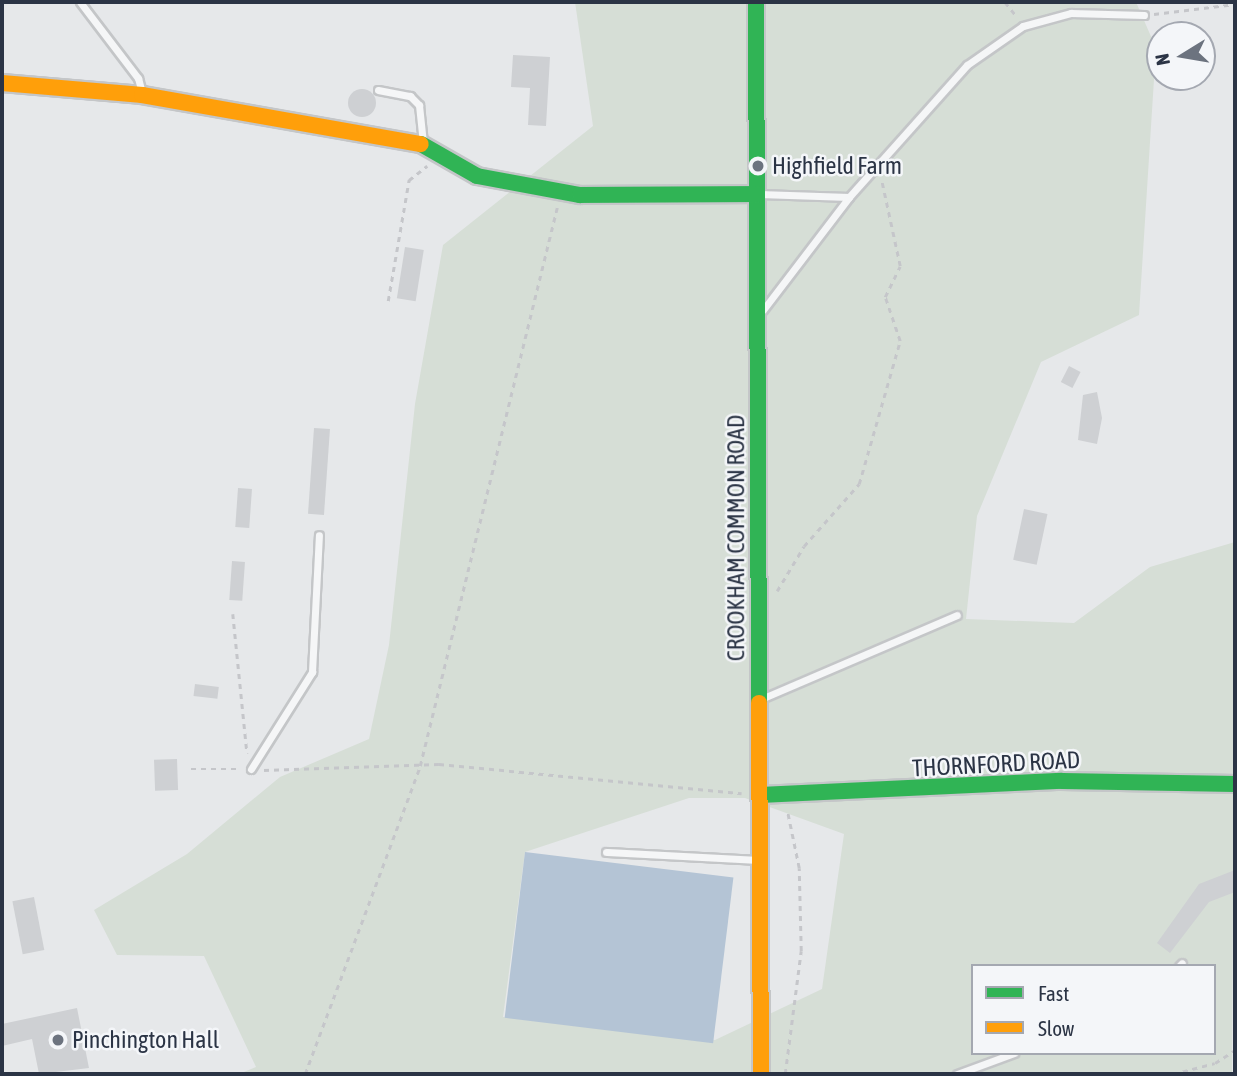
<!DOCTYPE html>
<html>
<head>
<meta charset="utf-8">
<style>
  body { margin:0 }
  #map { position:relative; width:1237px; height:1076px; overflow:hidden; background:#e6e8ea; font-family:"Asap Condensed",sans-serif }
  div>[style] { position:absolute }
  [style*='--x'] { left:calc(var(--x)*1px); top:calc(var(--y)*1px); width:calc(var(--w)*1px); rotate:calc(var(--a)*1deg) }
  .green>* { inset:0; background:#d6ded6 }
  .water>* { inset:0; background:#b4c4d5; transform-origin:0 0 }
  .building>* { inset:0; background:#ced0d3; transform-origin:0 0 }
  .round { border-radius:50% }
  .path>* { height:2.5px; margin-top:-1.25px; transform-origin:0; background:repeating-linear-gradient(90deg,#c5c6ca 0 5px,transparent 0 10px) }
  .roads { filter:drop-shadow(2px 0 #c4c6c8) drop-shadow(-2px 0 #c4c6c8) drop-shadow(0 2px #c4c6c8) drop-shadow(0 -2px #c4c6c8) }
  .lane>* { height:7px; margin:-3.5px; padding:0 3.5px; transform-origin:3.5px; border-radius:3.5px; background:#f5f6f7 }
  .fast>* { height:16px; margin:-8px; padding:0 8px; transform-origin:8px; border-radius:8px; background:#30b455 }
  .slow>* { height:16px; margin:-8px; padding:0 8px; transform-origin:8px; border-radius:8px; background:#ff9f0a }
  .dots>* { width:19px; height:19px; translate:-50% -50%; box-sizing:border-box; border:4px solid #f4f6f9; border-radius:50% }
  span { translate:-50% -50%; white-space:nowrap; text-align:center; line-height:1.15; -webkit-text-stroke:5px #f4f6f9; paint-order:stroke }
  .poi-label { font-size:24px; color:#2b3445 }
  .left { translate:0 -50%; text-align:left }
  .street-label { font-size:24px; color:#2b3445 }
  .frame { position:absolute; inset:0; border:4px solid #2b3445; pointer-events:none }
  .legend { position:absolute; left:971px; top:964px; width:245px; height:91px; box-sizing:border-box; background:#f4f6f9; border:2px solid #a4a8b1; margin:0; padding:9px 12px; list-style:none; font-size:21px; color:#2b3445 }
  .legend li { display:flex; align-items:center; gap:14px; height:35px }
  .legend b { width:35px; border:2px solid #a4a8b1 }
  .north { position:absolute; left:1146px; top:21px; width:70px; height:70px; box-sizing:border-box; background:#f4f6f9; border:2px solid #a4a8b1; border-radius:50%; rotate:259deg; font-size:19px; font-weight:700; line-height:28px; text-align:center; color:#2b3445 }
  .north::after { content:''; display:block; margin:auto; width:24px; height:32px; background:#6c737f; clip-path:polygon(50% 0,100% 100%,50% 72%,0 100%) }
</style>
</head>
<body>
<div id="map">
  <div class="green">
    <i style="clip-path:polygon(evenodd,575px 2px,1136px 2px,1156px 48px,1139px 315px,1041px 362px,977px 516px,966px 619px,1074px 623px,1150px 567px,1235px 542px,1232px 1074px,239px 1074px,256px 1067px,204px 956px,117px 955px,94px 910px,187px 854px,280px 777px,369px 739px,389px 645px,415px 404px,443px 245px,593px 126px,575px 2px,689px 798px,745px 798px,844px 834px,822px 989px,715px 1040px,503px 1017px,525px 852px,689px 798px,575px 2px,973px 966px,1214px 966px,1214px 1053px,973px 1053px,973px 966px)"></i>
  </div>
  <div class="water">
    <i style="left:525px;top:852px;width:210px;height:167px;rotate:7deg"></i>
  </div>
  <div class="building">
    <i style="clip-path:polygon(513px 55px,550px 57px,546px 126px,528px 125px,530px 88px,511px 87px)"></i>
    <i class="round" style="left:348px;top:89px;width:28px;height:28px"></i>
    <i style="left:405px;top:247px;width:19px;height:52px;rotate:9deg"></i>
    <i style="left:1069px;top:366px;width:13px;height:18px;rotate:27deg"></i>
    <i style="clip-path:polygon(1097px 392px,1102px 418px,1097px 444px,1078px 440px,1083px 395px)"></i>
    <i style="left:314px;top:428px;width:16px;height:86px;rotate:4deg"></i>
    <i style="left:238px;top:488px;width:14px;height:39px;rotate:4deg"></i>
    <i style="left:1024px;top:509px;width:24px;height:52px;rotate:12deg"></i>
    <i style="left:232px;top:561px;width:13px;height:39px;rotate:4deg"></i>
    <i style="left:195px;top:684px;width:24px;height:12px;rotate:7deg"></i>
    <i style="left:177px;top:759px;width:31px;height:23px;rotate:88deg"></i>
    <i style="clip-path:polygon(1235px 870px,1235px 892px,1209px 902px,1170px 953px,1157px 943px,1199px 884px)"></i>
    <i style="left:34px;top:897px;width:54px;height:22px;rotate:79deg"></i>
    <i style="clip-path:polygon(77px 1008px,89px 1068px,39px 1074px,32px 1039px,2px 1046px,2px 1024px)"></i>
  </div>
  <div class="path">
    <i style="--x:1005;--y:2;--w:19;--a:51"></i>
    <i style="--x:1154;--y:14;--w:82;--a:-7"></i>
    <i style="--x:388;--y:301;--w:123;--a:-80.2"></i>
    <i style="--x:409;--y:180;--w:23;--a:-38"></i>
    <i style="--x:777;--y:591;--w:52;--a:-59"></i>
    <i style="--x:804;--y:546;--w:83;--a:-48.4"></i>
    <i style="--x:859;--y:484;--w:149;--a:-74"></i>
    <i style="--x:900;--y:341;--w:46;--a:-108.8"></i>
    <i style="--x:885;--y:297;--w:34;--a:-64"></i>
    <i style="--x:900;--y:266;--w:90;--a:-102.2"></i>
    <i style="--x:233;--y:614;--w:140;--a:84.2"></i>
    <i style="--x:191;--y:769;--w:49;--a:0"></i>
    <i style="--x:264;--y:770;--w:175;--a:-2"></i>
    <i style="--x:439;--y:764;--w:304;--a:5.5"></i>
    <i style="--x:305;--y:1074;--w:329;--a:-69.5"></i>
    <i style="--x:420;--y:766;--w:575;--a:-76.21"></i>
    <i style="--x:785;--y:1074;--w:124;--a:-82.6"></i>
    <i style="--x:801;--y:951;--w:83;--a:-91.4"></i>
    <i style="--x:799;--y:868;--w:59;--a:-101.7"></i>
    <i style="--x:1173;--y:1074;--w:43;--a:-14.7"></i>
    <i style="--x:1215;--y:1063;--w:24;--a:-33"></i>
  </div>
  <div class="roads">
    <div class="lane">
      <i style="--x:80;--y:2;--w:96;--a:52.7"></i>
      <i style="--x:138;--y:78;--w:16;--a:75"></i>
      <i style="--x:378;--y:90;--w:33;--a:11"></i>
      <i style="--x:410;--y:96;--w:13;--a:45"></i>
      <i style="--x:419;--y:105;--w:38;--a:84"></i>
      <i style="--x:759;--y:194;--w:90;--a:1.9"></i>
      <i style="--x:763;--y:310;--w:142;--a:-52.7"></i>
      <i style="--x:849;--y:197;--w:177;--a:-48.2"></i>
      <i style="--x:967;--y:65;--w:68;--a:-34.9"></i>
      <i style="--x:1023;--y:26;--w:50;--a:-15.2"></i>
      <i style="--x:1071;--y:13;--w:73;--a:1.6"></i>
      <i style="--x:761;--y:699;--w:213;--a:-23.2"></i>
      <i style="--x:251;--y:769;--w:115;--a:-57.8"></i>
      <i style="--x:312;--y:672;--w:137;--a:-87.1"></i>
      <i style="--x:606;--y:852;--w:154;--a:3"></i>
      <i style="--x:1179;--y:966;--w:4;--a:-45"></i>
      <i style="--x:957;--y:1074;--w:61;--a:-20.2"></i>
    </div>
    <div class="fast">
      <i style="--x:756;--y:2;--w:701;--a:89.75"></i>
      <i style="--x:421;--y:144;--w:64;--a:29.7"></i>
      <i style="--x:477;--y:176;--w:105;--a:10.5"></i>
      <i style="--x:580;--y:195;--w:177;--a:-0.3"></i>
      <i style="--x:760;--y:795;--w:302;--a:-2.7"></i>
      <i style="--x:1062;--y:781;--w:173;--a:1"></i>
    </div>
    <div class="slow">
      <i style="--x:2;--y:83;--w:141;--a:4.9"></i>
      <i style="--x:142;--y:95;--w:283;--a:10"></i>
      <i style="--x:759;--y:703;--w:371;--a:89.7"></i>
    </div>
  </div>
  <div class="dots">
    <i style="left:758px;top:166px;background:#6c737f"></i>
    <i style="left:58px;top:1040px;background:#6c737f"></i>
  </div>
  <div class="poi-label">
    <span class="left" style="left:772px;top:166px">Highfield Farm</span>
    <span class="left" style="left:72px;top:1040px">Pinchington Hall</span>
  </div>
  <div class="street-label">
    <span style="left:736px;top:538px;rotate:-90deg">CROOKHAM COMMON ROAD</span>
    <span style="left:996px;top:764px;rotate:-3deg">THORNFORD ROAD</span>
  </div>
  <div class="frame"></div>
  <ul class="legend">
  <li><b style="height:9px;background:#30b455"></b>Fast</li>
  <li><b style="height:9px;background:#ff9f0a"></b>Slow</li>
  </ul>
  <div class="north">N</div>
</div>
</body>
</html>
